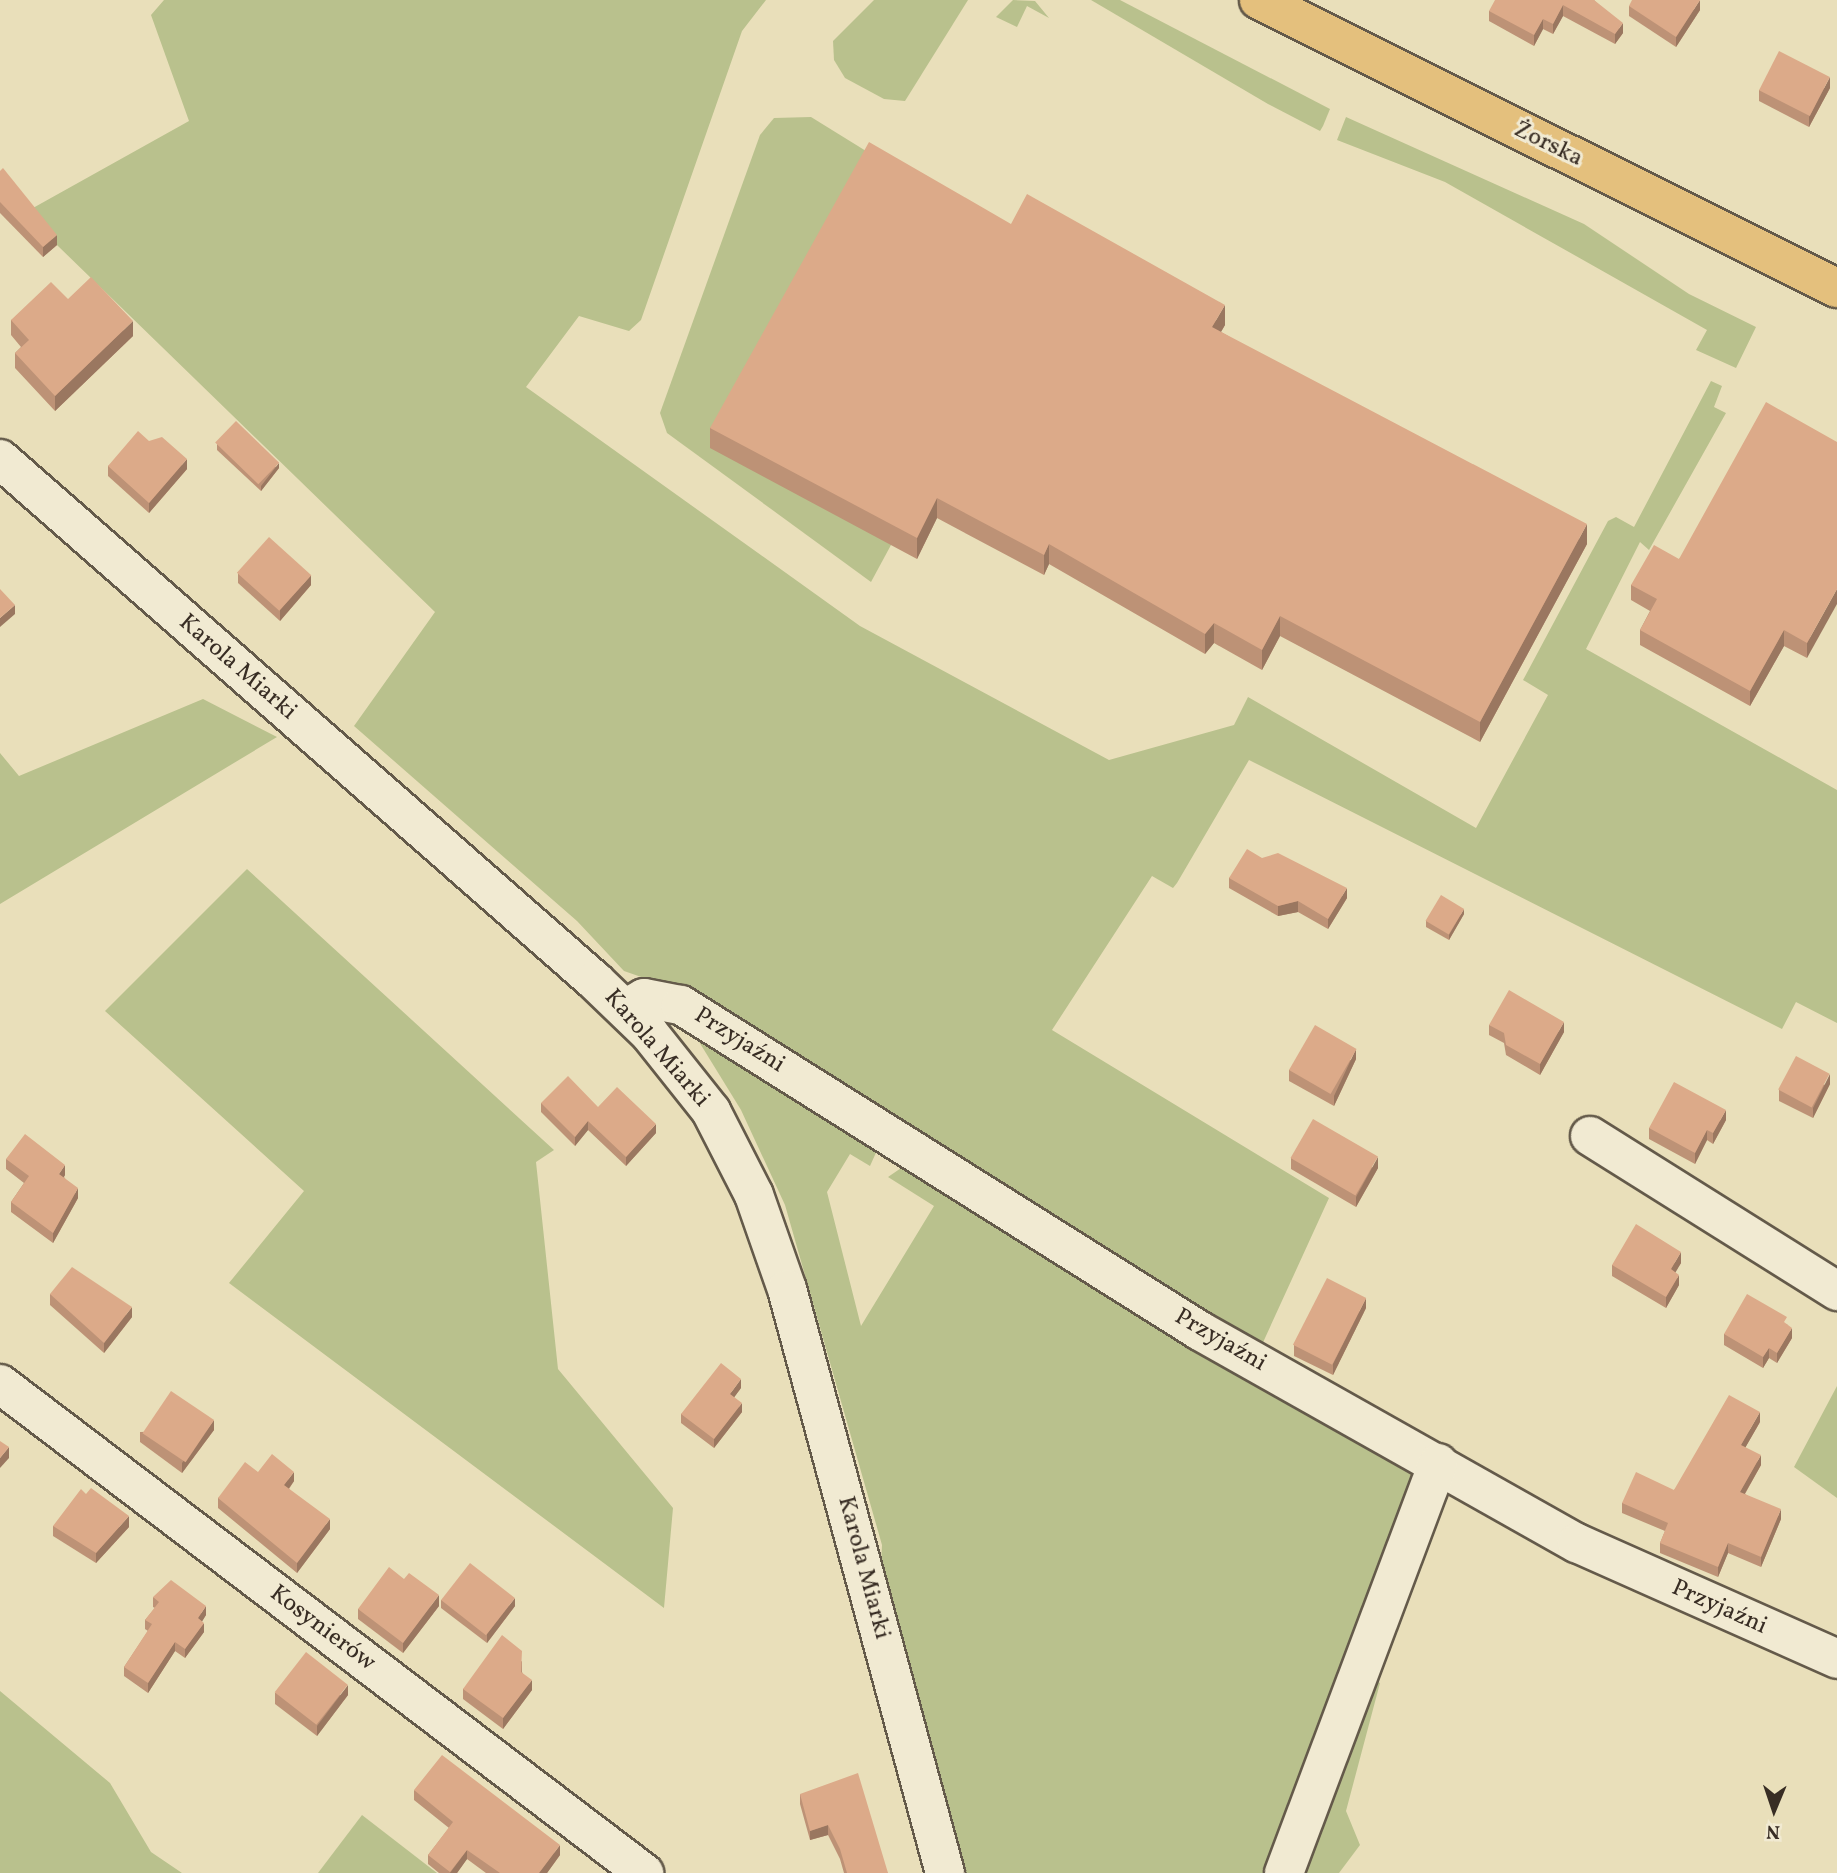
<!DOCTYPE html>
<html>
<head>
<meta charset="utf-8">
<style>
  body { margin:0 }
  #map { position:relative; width:1837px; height:1873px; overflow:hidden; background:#e9dfba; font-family:Vollkorn,serif }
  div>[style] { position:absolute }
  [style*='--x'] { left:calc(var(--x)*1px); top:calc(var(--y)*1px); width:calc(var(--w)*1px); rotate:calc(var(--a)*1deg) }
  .green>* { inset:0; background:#b9c18d }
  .roads { filter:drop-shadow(2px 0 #645a4a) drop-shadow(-2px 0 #645a4a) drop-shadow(0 2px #645a4a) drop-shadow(0 -2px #645a4a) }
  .minor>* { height:38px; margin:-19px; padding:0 19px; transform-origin:19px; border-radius:19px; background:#f1ead2 }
  .major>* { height:38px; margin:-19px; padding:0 19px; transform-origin:19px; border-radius:19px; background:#e4c07d }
  .wall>* { inset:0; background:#bd9276 }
  .shaded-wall>* { inset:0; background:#9a7760 }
  .building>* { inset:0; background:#dcaa89; transform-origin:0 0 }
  span { translate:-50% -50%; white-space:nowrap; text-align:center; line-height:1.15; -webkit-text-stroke:6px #f1ead2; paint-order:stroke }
  .street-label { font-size:24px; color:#382d24 }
  .north { position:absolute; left:1739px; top:1775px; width:70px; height:70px; -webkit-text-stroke:5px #f1ead2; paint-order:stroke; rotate:182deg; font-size:19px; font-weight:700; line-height:28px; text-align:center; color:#382d24 }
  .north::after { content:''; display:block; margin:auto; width:24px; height:32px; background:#382d24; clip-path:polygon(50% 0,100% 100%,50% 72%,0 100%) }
</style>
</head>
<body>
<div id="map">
  <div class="green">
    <i style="clip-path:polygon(164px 0,766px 0,742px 31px,641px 320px,629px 331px,579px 316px,526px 387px,860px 626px,1109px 760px,1234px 725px,1248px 697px,1476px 828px,1548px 695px,1523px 680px,1608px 521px,1616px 517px,1634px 527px,1711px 381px,1722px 386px,1714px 407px,1726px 413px,1649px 550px,1640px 542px,1586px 649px,1837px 790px,1837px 1023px,1796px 1002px,1782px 1029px,1249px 760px,1177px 883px,1173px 888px,1152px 876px,1052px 1030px,1329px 1198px,1260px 1349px,673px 988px,624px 971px,577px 921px,354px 726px,435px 612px,24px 213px,189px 121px,151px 15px)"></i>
    <i style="clip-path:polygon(874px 0,968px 0,905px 101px,884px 99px,845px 78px,834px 60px,833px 41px)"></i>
    <i style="clip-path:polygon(1013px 0,1035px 1px,1049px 18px,1027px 6px,1017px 27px,996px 17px)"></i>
    <i style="clip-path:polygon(1091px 0,1120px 0,1330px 109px,1323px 126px,1320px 131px,1268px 104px)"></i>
    <i style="clip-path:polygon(811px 117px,866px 151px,891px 545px,871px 582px,667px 433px,660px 413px,760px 135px,774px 118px)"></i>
    <i style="clip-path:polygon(1346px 117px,1584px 224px,1689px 294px,1756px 327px,1736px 368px,1696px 350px,1707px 330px,1445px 182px,1337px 140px)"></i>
    <i style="clip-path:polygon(203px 699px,277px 737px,0 904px,0 753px,19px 776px)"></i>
    <i style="clip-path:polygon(247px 869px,554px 1150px,536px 1162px,558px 1369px,673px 1508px,664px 1608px,229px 1283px,304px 1191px,105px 1011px)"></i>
    <i style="clip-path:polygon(685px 1019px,879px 1146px,870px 1166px,850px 1154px,827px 1192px,861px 1326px,934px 1206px,888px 1177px,907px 1164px,1416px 1471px,1353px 1669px,1380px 1683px,1346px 1811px,1360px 1845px,1339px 1873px,964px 1873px,881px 1566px,882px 1545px,785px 1205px,741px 1110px)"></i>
    <i style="clip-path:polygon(1837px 1386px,1837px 1498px,1794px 1467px)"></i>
    <i style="clip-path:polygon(0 1691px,110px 1783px,151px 1852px,182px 1873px,0 1873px)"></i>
    <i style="clip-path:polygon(362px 1815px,437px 1873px,318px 1873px)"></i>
  </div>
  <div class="roads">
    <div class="minor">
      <i style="--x:0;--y:459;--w:792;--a:41.26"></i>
      <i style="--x:595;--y:981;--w:75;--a:43.9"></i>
      <i style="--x:649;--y:1033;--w:100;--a:51.5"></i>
      <i style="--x:711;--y:1111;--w:94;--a:62.9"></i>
      <i style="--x:754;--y:1195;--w:100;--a:70.7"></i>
      <i style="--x:787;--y:1289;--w:605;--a:74.86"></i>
      <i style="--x:625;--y:1009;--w:22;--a:-30"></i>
      <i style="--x:644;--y:998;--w:38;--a:11"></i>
      <i style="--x:681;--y:1005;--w:613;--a:32.13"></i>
      <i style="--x:1200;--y:1331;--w:433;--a:29.4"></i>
      <i style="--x:1577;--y:1543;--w:285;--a:24"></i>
      <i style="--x:1590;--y:1136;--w:292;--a:32.1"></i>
      <i style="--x:0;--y:1384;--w:809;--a:37.21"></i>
      <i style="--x:1284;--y:1873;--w:438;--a:-69.4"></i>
    </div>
    <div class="major">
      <i style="--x:1259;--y:0;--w:646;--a:26.49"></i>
    </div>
  </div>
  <div class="wall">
    <i style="clip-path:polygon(1594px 0,1623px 33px,1615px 44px,1563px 16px,1553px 34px,1543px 29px,1534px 46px,1489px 21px,1489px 11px)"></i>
    <i style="clip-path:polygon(1629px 6px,1700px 10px,1676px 47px,1629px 16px)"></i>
    <i style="clip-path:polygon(1830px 88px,1809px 127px,1759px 101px,1759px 90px)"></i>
    <i style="clip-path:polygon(0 171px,57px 245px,43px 257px,0 213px)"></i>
    <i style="clip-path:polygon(1011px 224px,1225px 325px,1221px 332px,1587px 544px,1480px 742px,1280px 636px,1262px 670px,1214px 643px,1205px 654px,1049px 564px,1044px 575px,937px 518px,917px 559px,710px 448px,710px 428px)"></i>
    <i style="clip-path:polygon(68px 299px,133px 336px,55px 411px,15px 368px,15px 353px,21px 347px,11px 335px,11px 320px)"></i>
    <i style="clip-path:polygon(149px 441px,187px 469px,149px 513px,108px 476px,108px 466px)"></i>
    <i style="clip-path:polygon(1837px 442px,1807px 658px,1784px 646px,1750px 706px,1640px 645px,1640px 630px,1650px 611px,1631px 600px,1631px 585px,1679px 559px)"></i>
    <i style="clip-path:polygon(217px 444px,279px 468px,261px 491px,217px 450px)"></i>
    <i style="clip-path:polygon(238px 573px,311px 585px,280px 621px,238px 583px)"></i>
    <i style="clip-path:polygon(1262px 858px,1347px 898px,1328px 929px,1298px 912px,1278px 916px,1229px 888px,1229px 878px)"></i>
    <i style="clip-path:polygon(1464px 914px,1449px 940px,1426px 927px,1426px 921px)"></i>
    <i style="clip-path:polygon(1489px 1025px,1564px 1032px,1540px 1075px,1506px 1055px,1504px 1043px,1489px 1035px)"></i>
    <i style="clip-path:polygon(1356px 1059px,1334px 1106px,1289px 1081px,1289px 1070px)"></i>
    <i style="clip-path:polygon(1830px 1084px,1813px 1118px,1779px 1101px,1779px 1090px)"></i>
    <i style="clip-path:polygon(541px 1103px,598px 1107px,656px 1133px,626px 1166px,588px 1130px,575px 1146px,541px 1112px)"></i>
    <i style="clip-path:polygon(1726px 1120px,1713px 1144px,1707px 1140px,1695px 1164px,1649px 1139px,1649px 1128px)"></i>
    <i style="clip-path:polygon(1291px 1158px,1378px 1168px,1356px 1207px,1291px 1169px)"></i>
    <i style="clip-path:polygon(6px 1159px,65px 1175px,64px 1177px,78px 1198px,53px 1243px,11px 1212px,11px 1202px,24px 1183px,6px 1169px)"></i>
    <i style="clip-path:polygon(1681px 1263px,1675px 1272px,1679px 1285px,1666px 1308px,1612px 1276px,1612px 1265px)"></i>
    <i style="clip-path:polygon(50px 1294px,132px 1317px,104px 1353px,50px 1305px)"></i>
    <i style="clip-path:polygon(1366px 1308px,1333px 1375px,1294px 1356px,1294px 1345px)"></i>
    <i style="clip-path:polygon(1787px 1324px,1792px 1338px,1777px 1363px,1769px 1358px,1763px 1368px,1724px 1345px,1724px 1334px)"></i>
    <i style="clip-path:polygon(741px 1388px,734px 1397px,742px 1412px,714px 1448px,681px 1423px,681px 1414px)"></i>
    <i style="clip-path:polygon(1760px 1422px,1745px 1448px,1761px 1465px,1745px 1494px,1781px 1519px,1761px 1567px,1728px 1553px,1718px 1577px,1660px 1553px,1660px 1543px,1665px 1531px,1622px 1513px,1622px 1503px,1674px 1490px)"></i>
    <i style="clip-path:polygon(214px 1430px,182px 1473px,140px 1442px,140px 1432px)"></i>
    <i style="clip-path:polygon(258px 1472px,294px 1481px,289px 1489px,330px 1529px,297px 1573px,218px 1508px,218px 1498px)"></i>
    <i style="clip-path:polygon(53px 1526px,129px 1527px,96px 1563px,53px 1536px)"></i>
    <i style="clip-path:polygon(153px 1597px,206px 1615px,202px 1621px,204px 1632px,185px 1658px,175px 1651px,148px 1693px,124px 1676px,124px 1667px,148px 1631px,145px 1629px,145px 1620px,155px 1608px,153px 1607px)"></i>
    <i style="clip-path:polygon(441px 1600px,515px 1606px,487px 1643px,441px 1608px)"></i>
    <i style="clip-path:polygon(439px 1606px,403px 1653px,358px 1619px,358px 1609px)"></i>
    <i style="clip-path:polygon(522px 1661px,522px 1672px,532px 1690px,503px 1729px,463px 1699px,463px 1689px)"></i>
    <i style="clip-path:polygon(275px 1693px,348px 1695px,317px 1736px,275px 1704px)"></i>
    <i style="clip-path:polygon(414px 1790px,560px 1855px,547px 1873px,486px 1873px,467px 1859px,457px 1873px,439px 1873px,428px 1864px,428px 1855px,449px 1828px,414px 1800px)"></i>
    <i style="clip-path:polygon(800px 1794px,888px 1873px,844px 1873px,840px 1859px,828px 1835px,810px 1840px,800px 1804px)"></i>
  </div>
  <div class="shaded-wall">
    <i style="clip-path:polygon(1700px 0,1700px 10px,1676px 47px,1676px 37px)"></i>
    <i style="clip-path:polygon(1563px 5px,1563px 16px,1553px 34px,1553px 24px)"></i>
    <i style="clip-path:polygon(1543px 19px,1543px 29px,1534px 46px,1534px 35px)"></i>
    <i style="clip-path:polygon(1623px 23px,1623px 33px,1615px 44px,1615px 34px)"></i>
    <i style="clip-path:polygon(1830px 77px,1830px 88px,1809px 127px,1809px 117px)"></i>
    <i style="clip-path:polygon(57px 235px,57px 245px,43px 257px,43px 247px)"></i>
    <i style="clip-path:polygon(1225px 305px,1225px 325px,1212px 347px,1212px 327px)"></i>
    <i style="clip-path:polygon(133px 321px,133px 336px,55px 411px,55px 396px)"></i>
    <i style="clip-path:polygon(187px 459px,187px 469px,149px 513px,149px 503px)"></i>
    <i style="clip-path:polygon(279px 463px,279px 468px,261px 491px,261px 486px)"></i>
    <i style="clip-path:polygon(937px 498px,937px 518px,917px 559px,917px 538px)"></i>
    <i style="clip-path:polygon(1587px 524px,1587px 544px,1480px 742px,1480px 722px)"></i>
    <i style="clip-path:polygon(1049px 544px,1049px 564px,1044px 575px,1044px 555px)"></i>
    <i style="clip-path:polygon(311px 575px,311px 585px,280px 621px,280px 610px)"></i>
    <i style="clip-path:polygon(1837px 589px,1837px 604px,1807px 658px,1807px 643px)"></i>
    <i style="clip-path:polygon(15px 605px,15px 614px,0 627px,0 618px)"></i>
    <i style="clip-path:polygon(1280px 616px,1280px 636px,1262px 670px,1262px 650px)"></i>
    <i style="clip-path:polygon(1214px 623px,1214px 643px,1205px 654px,1205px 634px)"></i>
    <i style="clip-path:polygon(1784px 630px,1784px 646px,1750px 706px,1750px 691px)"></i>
    <i style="clip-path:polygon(1347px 888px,1347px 898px,1328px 929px,1328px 919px)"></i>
    <i style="clip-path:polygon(1298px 901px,1298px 912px,1278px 916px,1278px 906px)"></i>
    <i style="clip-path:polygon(1464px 909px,1464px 914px,1449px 940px,1449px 935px)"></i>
    <i style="clip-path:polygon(1564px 1022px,1564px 1032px,1540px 1075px,1540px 1064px)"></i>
    <i style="clip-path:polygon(1356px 1049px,1356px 1059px,1334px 1106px,1334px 1096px)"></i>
    <i style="clip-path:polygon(1830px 1074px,1830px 1084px,1813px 1118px,1813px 1108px)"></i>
    <i style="clip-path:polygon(1726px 1110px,1726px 1120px,1713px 1144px,1713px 1133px)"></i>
    <i style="clip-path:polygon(588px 1121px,588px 1130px,575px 1146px,575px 1137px)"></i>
    <i style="clip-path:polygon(656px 1124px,656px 1133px,626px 1166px,626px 1157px)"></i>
    <i style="clip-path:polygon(1707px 1130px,1707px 1140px,1695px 1164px,1695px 1153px)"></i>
    <i style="clip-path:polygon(1378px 1157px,1378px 1168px,1356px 1207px,1356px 1197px)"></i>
    <i style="clip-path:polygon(65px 1165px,65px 1175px,59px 1184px,59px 1174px)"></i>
    <i style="clip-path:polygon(78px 1188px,78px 1198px,53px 1243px,53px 1233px)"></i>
    <i style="clip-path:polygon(1681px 1252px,1681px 1263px,1671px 1280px,1671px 1269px)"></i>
    <i style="clip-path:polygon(1679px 1275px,1679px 1285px,1666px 1308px,1666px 1297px)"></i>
    <i style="clip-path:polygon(1366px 1298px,1366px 1308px,1333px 1375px,1333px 1364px)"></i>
    <i style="clip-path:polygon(132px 1307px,132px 1317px,104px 1353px,104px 1343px)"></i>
    <i style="clip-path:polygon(1792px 1328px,1792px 1338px,1777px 1363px,1777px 1353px)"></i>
    <i style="clip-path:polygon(1769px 1348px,1769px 1358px,1763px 1368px,1763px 1357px)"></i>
    <i style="clip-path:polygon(741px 1379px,741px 1388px,730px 1403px,730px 1394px)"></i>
    <i style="clip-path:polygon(742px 1403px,742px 1412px,714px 1448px,714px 1439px)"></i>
    <i style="clip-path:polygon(1760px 1412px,1760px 1422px,1741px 1455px,1741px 1445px)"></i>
    <i style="clip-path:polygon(214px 1420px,214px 1430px,182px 1473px,182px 1463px)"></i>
    <i style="clip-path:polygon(9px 1447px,9px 1458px,0 1468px,0 1458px)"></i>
    <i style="clip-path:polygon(1761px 1455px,1761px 1465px,1740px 1502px,1740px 1492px)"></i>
    <i style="clip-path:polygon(294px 1472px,294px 1481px,284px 1495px,284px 1485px)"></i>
    <i style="clip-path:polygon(1781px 1509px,1781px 1519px,1761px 1567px,1761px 1557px)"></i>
    <i style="clip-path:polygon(129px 1516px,129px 1527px,96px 1563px,96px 1553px)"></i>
    <i style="clip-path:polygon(330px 1519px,330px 1529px,297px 1573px,297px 1563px)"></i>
    <i style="clip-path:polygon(1728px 1543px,1728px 1553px,1718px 1577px,1718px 1567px)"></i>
    <i style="clip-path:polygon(439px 1595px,439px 1606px,403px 1653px,403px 1643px)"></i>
    <i style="clip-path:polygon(515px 1598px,515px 1606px,487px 1643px,487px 1634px)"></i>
    <i style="clip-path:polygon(206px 1606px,206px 1615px,198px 1628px,198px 1618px)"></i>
    <i style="clip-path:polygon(204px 1623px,204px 1632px,185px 1658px,185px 1649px)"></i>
    <i style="clip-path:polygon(175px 1642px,175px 1651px,148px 1693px,148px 1683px)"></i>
    <i style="clip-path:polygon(532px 1680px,532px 1690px,503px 1729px,503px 1718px)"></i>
    <i style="clip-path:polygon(348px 1685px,348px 1695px,317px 1736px,317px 1726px)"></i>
    <i style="clip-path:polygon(828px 1825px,828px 1835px,810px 1840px,810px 1831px)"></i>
    <i style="clip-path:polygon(560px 1845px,560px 1855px,547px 1873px,539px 1873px)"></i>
    <i style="clip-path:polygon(467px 1850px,467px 1859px,457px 1873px,450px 1873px)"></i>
  </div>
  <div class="building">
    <i style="clip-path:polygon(1495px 0,1594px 0,1623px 23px,1615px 34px,1563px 5px,1553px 24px,1543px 19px,1534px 35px,1489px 11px)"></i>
    <i style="clip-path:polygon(1632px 0,1700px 0,1676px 37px,1629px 6px)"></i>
    <i style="left:1779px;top:51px;width:57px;height:44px;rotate:27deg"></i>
    <i style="clip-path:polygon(869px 142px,1011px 224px,1027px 194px,1225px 305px,1212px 327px,1587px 524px,1480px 722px,1280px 616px,1262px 650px,1214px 623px,1205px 634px,1049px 544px,1044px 555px,937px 498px,917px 538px,710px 428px)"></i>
    <i style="clip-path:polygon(3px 168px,57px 235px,43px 247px,0 202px,0 171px)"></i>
    <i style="clip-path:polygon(91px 277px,133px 321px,55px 396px,15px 353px,29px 340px,11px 320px,51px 282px,68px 299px)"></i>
    <i style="clip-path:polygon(1766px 402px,1837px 442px,1837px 589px,1807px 643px,1784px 630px,1750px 691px,1640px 630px,1657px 599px,1631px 585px,1654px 545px,1679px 559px)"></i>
    <i style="left:236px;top:421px;width:60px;height:30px;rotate:44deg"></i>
    <i style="clip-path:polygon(138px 431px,149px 441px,162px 437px,187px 459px,149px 503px,108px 466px)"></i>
    <i style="left:269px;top:537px;width:57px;height:48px;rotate:42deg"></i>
    <i style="clip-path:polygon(0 589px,15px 605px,0 618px)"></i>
    <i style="clip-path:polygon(1247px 849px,1262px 858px,1278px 853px,1347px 888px,1328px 919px,1298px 901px,1278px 906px,1229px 878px)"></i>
    <i style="left:1441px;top:895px;width:27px;height:30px;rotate:31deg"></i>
    <i style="clip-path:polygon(1509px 990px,1564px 1022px,1540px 1064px,1506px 1045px,1504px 1033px,1489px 1025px)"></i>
    <i style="left:1315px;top:1025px;width:48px;height:52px;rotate:30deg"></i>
    <i style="left:1796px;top:1056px;width:38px;height:38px;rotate:28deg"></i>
    <i style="clip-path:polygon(568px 1076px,598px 1107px,617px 1087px,656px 1124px,626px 1157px,588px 1121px,575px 1137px,541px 1103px)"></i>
    <i style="clip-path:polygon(1674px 1082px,1726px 1110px,1713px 1133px,1707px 1130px,1695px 1153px,1649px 1128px)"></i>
    <i style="left:1313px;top:1119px;width:75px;height:45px;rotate:30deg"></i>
    <i style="clip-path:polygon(25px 1134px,65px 1165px,59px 1174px,78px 1188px,53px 1233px,11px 1202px,29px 1176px,6px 1159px)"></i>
    <i style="clip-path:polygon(1636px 1224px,1681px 1252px,1671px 1269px,1679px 1275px,1666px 1297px,1612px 1265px)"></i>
    <i style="clip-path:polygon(72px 1267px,132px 1307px,104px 1343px,50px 1294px)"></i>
    <i style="left:1327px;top:1278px;width:44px;height:75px;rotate:27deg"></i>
    <i style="clip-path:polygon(1747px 1294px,1787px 1317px,1784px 1322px,1792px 1328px,1777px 1353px,1769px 1348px,1763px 1357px,1724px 1334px)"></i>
    <i style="clip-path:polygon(721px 1363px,741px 1379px,730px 1394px,742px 1403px,714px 1439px,681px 1414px)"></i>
    <i style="left:171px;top:1391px;width:52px;height:51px;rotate:34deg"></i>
    <i style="clip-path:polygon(1729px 1395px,1760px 1412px,1741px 1445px,1761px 1455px,1740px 1492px,1781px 1509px,1761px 1557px,1728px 1543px,1718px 1567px,1660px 1543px,1668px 1523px,1622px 1503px,1636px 1472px,1674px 1490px)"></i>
    <i style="clip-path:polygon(0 1441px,9px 1447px,0 1458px)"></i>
    <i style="clip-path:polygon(272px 1454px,294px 1472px,284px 1485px,330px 1519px,297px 1563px,218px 1498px,245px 1462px,258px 1472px)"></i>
    <i style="clip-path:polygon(91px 1488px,129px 1516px,96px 1553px,53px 1526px,81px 1489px,86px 1494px)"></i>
    <i style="left:470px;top:1563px;width:57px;height:47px;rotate:38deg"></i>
    <i style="clip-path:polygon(389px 1567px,404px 1579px,409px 1573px,439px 1595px,403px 1643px,358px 1609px)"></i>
    <i style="clip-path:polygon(171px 1580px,206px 1606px,198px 1618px,204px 1623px,185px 1649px,175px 1642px,148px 1683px,124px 1667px,152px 1624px,145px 1620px,159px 1602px,153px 1597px)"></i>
    <i style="clip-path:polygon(502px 1635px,522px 1651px,521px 1672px,532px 1680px,503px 1718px,463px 1689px)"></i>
    <i style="left:306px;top:1652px;width:53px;height:51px;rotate:38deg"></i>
    <i style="clip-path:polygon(442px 1755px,560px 1845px,539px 1873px,500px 1873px,467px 1850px,450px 1872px,428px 1855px,453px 1822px,414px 1790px)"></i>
    <i style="clip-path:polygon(858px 1773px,888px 1873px,847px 1873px,840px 1849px,828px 1825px,810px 1831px,800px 1794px)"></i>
  </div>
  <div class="street-label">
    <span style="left:1548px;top:145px;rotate:26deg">Żorska</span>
    <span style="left:237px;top:668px;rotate:41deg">Karola Miarki</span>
    <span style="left:739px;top:1041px;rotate:32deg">Przyjaźni</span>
    <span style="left:656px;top:1049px;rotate:49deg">Karola Miarki</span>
    <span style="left:1220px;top:1341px;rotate:30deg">Przyjaźni</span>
    <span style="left:863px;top:1568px;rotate:75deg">Karola Miarki</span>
    <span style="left:1719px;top:1608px;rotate:24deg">Przyjaźni</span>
    <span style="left:322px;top:1629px;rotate:37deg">Kosynierów</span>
  </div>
  <div class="north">N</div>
</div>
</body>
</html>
